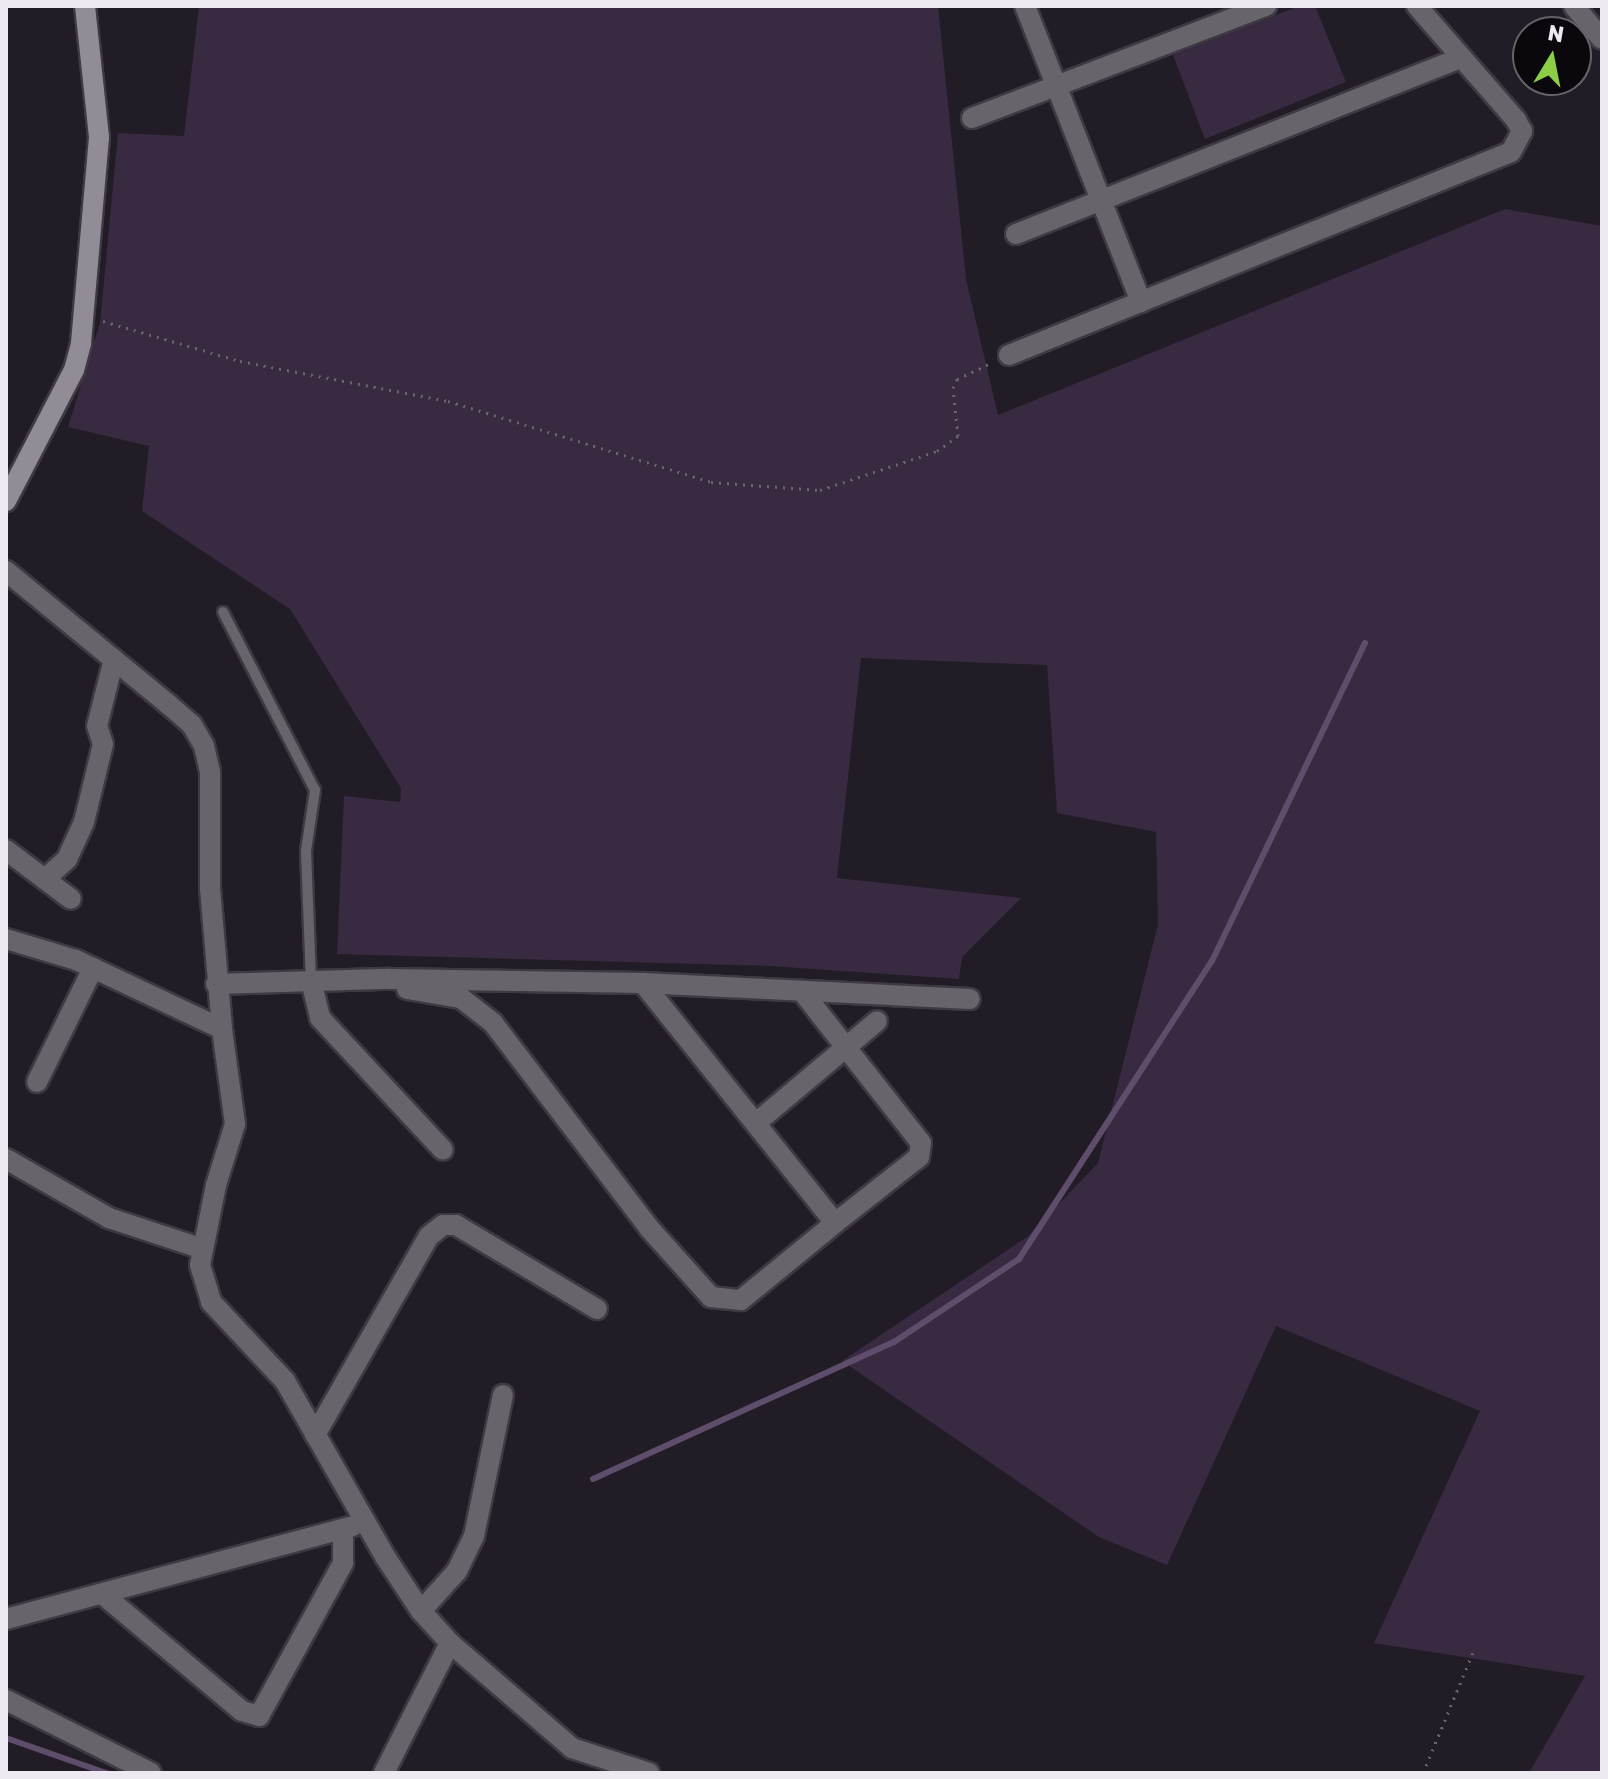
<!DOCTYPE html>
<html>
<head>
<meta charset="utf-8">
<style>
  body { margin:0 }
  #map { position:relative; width:1608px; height:1779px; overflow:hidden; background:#221c27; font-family:Rubik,sans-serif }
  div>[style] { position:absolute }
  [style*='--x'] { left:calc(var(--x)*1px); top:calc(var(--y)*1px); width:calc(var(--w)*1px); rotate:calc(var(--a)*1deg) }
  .green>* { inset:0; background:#382a40 }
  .stream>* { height:6px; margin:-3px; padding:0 3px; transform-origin:3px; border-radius:3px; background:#5f4e6b }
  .path>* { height:3px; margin-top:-1.5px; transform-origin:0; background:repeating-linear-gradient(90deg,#69646e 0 2px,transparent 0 8px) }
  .roads { filter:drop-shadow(2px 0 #3f3943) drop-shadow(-2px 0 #3f3943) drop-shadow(0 2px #3f3943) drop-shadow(0 -2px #3f3943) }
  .service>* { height:10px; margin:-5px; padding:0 5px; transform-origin:5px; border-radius:5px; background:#68646b }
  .minor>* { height:20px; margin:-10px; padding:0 10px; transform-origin:10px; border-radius:10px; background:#68646b }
  .secondary>* { height:20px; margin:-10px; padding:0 10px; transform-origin:10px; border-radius:10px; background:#928c96 }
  span { translate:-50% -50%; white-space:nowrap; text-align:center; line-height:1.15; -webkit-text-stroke:7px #0a080c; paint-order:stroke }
  .frame { position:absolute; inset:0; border:8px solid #eeeaf2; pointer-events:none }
  .north { position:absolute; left:1512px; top:16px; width:80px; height:80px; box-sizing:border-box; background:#0a080c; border:2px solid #656268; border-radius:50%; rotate:10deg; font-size:22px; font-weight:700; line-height:32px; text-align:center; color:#eeeaf2 }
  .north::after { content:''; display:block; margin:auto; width:28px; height:36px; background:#8cce45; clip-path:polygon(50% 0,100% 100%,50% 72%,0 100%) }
</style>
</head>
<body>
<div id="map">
  <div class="green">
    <i style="clip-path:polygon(199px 6px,938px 6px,966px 279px,998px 415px,1505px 209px,1602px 226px,1602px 1773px,1529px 1773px,1585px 1676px,1374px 1643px,1480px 1411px,1276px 1326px,1167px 1565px,1099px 1537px,842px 1361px,1027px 1237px,1098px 1163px,1158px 925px,1156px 832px,1057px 813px,1047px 665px,861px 658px,837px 878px,1021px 898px,962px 957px,959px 979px,770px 966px,337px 954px,344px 796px,400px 802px,401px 788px,290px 609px,142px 511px,149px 446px,68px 427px,100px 323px,118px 133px,184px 136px)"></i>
    <i style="clip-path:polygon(1299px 6px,1315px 6px,1346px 82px,1205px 139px,1173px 55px)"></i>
  </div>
  <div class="stream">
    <i style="--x:593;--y:1479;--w:331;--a:-24.5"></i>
    <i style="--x:894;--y:1342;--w:150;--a:-33.6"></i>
    <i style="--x:1019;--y:1259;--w:355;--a:-57.1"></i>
    <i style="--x:1212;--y:961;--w:353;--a:-64.3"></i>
    <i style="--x:6;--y:1738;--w:106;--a:19.3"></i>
  </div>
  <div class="path">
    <i style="--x:103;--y:321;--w:143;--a:16.3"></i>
    <i style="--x:240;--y:361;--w:212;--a:10.9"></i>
    <i style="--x:448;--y:401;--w:275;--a:17.1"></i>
    <i style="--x:711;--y:482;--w:109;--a:4.2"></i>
    <i style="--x:820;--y:490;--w:123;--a:-18.4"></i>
    <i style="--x:937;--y:451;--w:26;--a:-36"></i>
    <i style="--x:958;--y:436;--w:48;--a:-95.9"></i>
    <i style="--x:953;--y:388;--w:10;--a:-66"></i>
    <i style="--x:957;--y:379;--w:38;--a:-25"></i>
    <i style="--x:1423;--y:1773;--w:133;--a:-67.5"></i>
  </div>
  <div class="roads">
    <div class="service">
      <i style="--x:223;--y:612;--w:200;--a:62.7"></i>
      <i style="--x:315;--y:790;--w:62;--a:98.4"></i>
      <i style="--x:306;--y:851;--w:130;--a:87.8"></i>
    </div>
    <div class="minor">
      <i style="--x:1025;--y:6;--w:318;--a:68.6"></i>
      <i style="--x:1574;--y:6;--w:43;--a:49.7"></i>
      <i style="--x:972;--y:118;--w:315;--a:-20.9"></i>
      <i style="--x:1016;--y:234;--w:476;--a:-21.6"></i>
      <i style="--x:1009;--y:355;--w:541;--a:-22.02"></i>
      <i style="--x:1511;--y:152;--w:24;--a:-62"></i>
      <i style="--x:1522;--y:131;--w:13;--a:-119"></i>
      <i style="--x:1516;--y:120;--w:151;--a:-131"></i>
      <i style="--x:6;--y:571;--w:210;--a:39.4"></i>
      <i style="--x:168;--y:704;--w:32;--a:41"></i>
      <i style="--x:192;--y:725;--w:24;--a:60"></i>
      <i style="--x:204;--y:746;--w:26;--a:77"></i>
      <i style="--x:210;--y:771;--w:117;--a:90"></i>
      <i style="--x:210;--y:888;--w:142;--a:85.1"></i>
      <i style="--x:6;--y:850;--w:81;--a:37"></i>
      <i style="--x:45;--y:879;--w:30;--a:-42"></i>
      <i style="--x:67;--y:859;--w:41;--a:-65.3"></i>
      <i style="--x:84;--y:822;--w:80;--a:-76.3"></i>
      <i style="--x:103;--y:744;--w:19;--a:-108"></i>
      <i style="--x:97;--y:726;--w:69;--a:-75.8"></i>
      <i style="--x:6;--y:939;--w:73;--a:16.7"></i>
      <i style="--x:76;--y:960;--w:161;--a:25.3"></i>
      <i style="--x:222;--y:1029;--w:96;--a:82.2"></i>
      <i style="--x:235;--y:1124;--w:64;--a:107.3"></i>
      <i style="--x:216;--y:1185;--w:82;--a:101.3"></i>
      <i style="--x:200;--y:1265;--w:39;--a:73"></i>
      <i style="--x:211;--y:1302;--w:108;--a:46.9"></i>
      <i style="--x:285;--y:1381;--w:204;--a:60.3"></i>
      <i style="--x:386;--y:1558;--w:64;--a:56.6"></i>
      <i style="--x:421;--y:1611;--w:43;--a:47.8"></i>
      <i style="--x:450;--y:1643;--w:161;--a:40.7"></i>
      <i style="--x:572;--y:1748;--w:81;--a:18"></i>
      <i style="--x:311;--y:981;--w:38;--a:76"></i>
      <i style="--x:320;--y:1018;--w:180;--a:47"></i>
      <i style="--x:643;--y:983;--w:307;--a:51.3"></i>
      <i style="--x:835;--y:1223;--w:107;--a:-38.2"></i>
      <i style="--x:919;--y:1157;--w:14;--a:-82"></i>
      <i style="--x:921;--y:1143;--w:193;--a:-128.1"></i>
      <i style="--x:216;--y:984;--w:173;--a:-1.7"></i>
      <i style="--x:389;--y:979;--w:254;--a:0.9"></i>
      <i style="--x:643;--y:983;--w:327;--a:2.8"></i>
      <i style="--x:407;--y:989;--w:55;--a:9.5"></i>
      <i style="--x:461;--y:998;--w:41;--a:38"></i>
      <i style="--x:493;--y:1023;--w:258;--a:52.7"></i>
      <i style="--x:649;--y:1228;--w:93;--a:48.1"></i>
      <i style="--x:711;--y:1297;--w:30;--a:6"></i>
      <i style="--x:741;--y:1300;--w:122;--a:-39.3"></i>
      <i style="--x:37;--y:1082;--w:127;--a:-63.8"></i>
      <i style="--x:756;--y:1123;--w:158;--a:-40.1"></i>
      <i style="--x:6;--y:1159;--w:119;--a:29.8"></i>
      <i style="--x:109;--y:1218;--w:99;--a:18.3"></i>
      <i style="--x:315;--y:1435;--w:229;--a:-60.2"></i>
      <i style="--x:429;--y:1236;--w:18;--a:-38"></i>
      <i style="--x:443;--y:1225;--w:13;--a:0"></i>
      <i style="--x:456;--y:1225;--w:164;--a:30.8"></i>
      <i style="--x:106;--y:1597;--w:177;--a:40"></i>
      <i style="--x:242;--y:1711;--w:18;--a:16"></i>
      <i style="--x:259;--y:1716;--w:175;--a:-61.2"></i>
      <i style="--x:343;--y:1563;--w:34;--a:-90"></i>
      <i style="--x:421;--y:1611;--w:54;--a:-48"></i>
      <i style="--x:457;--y:1571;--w:39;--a:-64"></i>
      <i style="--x:474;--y:1536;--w:144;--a:-78.4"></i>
      <i style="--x:6;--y:1619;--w:359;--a:-15"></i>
      <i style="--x:6;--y:1700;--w:162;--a:26.7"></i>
      <i style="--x:384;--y:1773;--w:146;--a:-63.1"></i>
    </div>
    <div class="secondary">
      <i style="--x:6;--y:501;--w:148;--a:-62.6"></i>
      <i style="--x:74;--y:370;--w:28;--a:-75"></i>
      <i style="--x:81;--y:343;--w:207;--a:-85"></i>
      <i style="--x:99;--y:137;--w:132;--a:-96.1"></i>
    </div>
  </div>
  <div class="frame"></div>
  <div class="north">N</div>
</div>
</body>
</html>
